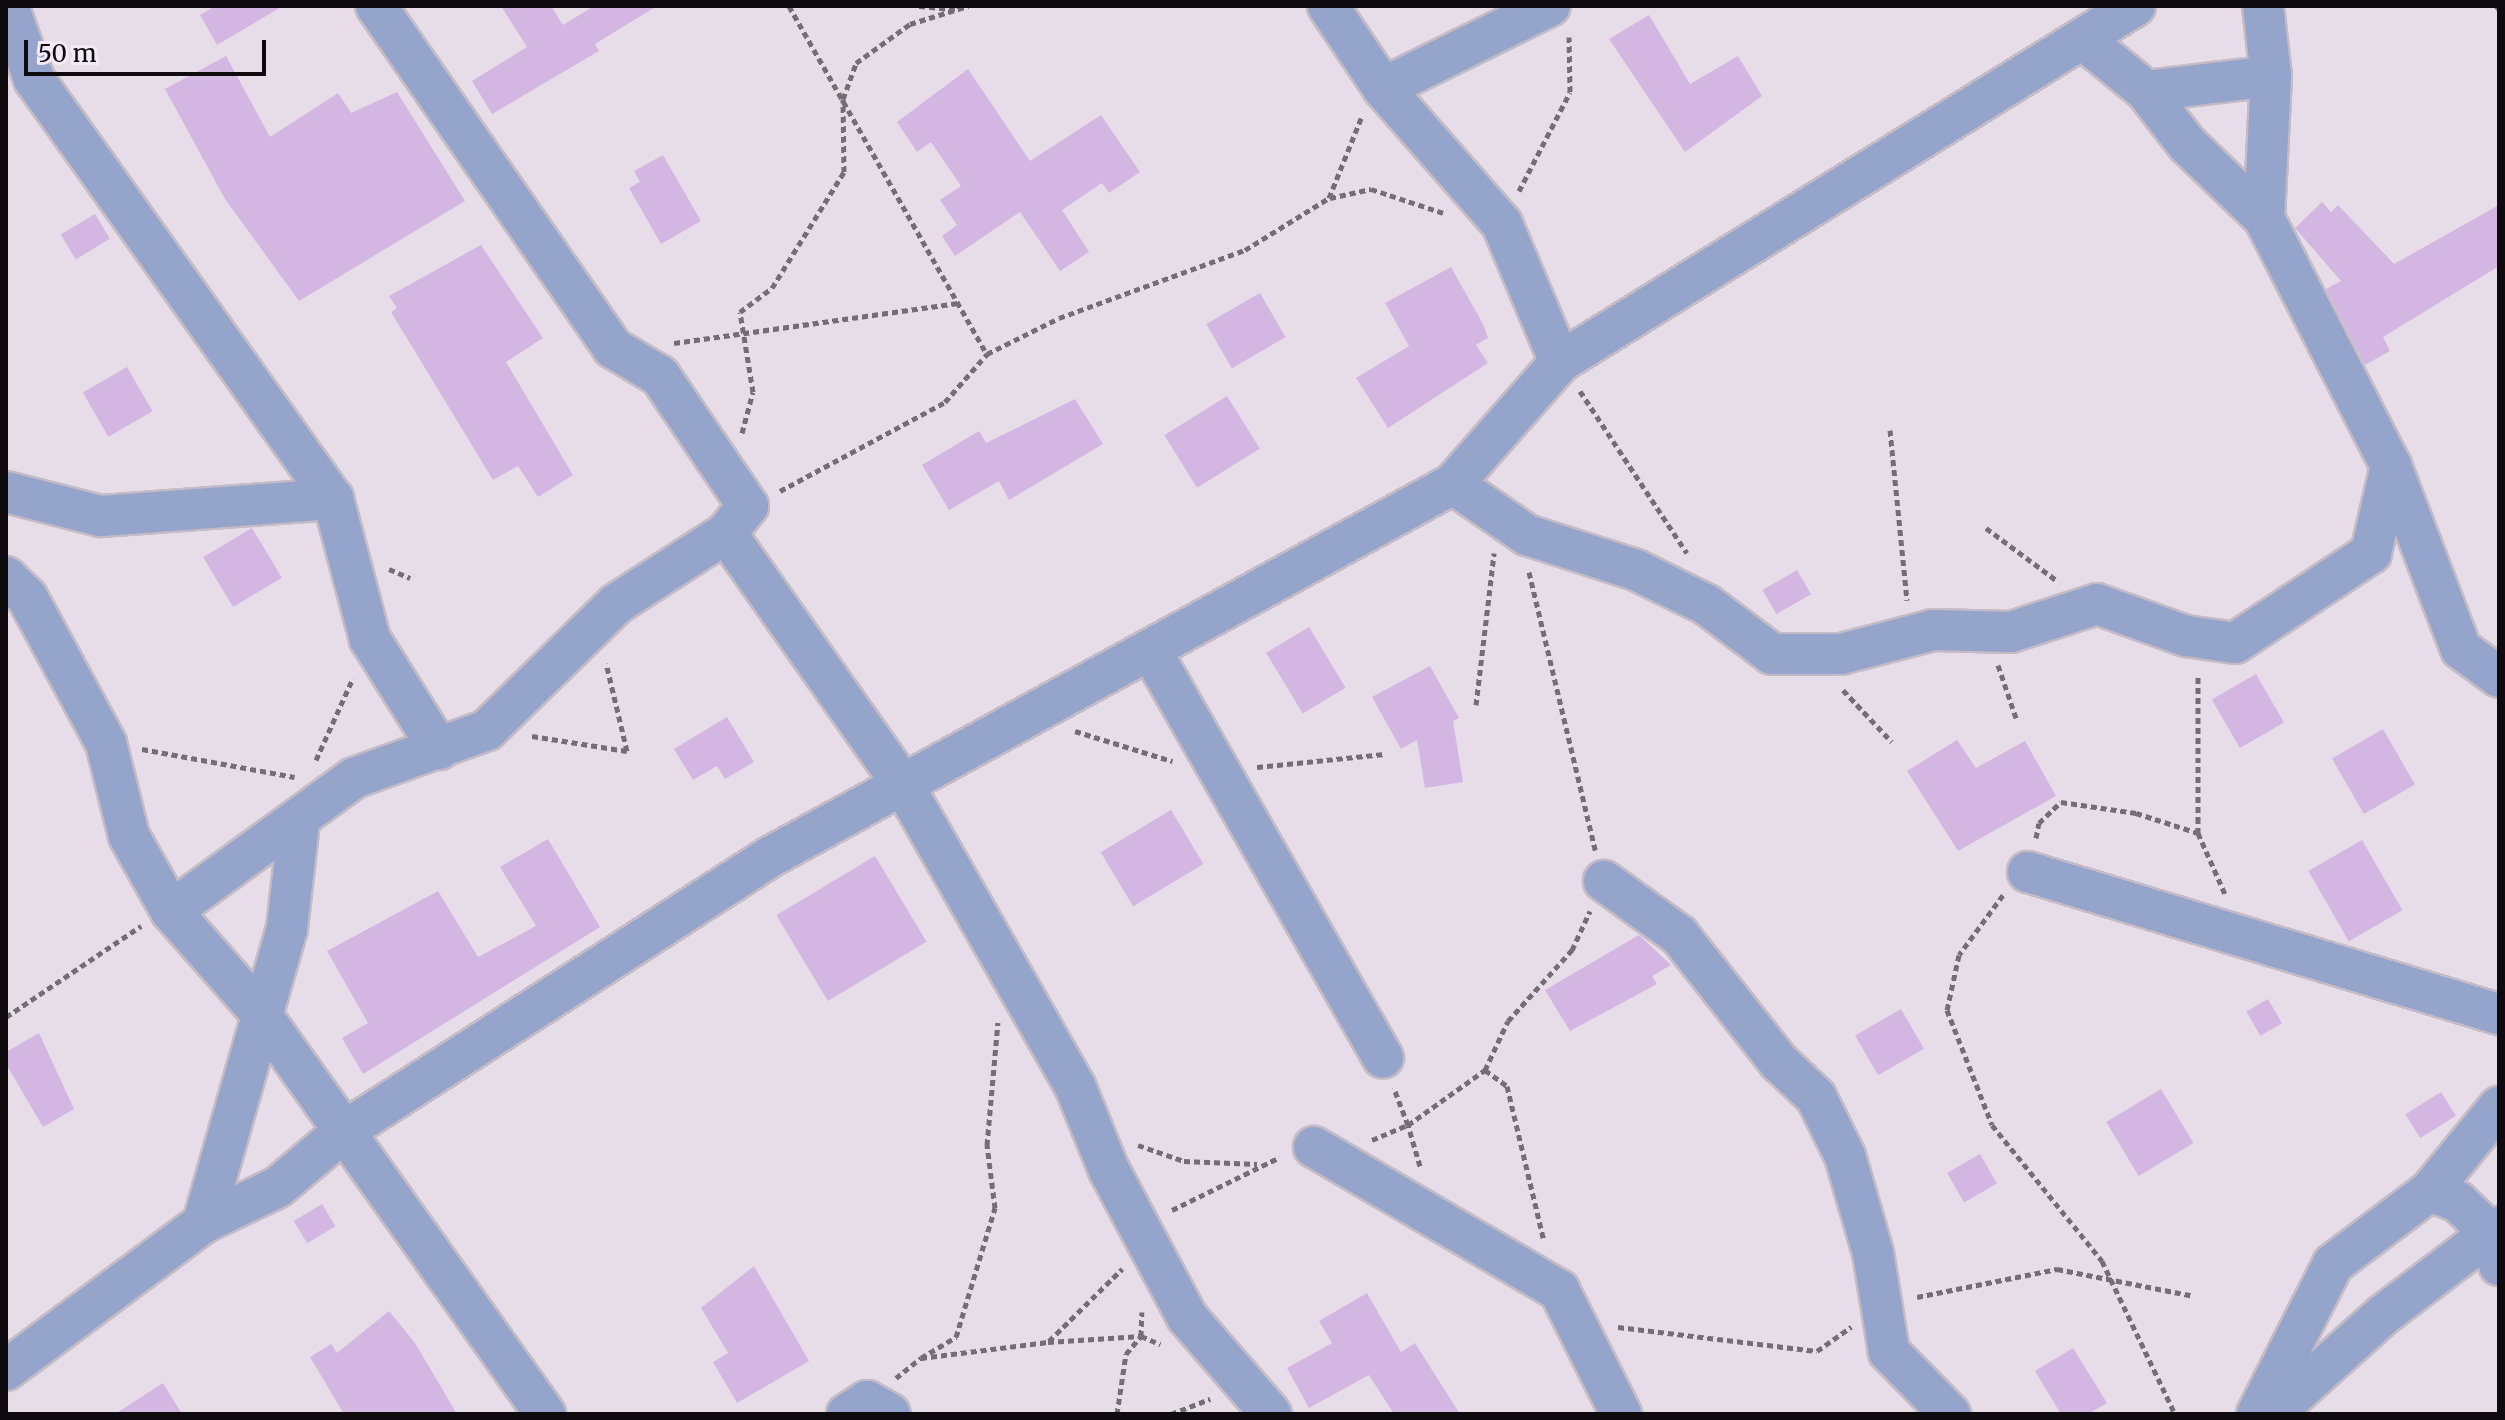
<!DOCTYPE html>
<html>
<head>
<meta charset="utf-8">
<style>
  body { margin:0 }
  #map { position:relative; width:2505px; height:1420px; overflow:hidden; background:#e7dde9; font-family:Merriweather,serif }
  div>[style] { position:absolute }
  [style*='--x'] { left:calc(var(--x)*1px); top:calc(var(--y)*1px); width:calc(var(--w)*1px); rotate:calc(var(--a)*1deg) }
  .building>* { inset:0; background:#d4b6e2; transform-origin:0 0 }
  .path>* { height:5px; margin-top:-2.5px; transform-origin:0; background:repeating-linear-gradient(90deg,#736d74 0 6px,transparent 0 10px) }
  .roads { filter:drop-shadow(2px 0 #c4bbc6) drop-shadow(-2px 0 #c4bbc6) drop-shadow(0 2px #c4bbc6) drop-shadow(0 -2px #c4bbc6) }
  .street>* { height:40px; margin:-20px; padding:0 20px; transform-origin:20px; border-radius:20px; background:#94a4ca }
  span { translate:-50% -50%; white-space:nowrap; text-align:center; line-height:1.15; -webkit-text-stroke:6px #f4eaf7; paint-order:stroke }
  .frame { position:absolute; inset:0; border:8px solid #0e0a0e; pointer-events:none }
  .scale { position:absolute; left:24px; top:40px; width:242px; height:36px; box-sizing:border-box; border:4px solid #0e0a0e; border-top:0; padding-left:10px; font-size:24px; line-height:28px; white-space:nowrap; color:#0e0a0e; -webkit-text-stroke:6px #f4eaf7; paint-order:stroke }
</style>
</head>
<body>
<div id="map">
  <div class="building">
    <i style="clip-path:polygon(215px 6px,283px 6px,217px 45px,200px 15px)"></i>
    <i style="clip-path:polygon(501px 6px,551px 6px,563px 25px,594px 6px,657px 6px,595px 44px,599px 51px,492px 114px,472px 81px,527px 47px)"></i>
    <i style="clip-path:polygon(1649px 15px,1690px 84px,1738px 56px,1762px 96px,1685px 152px,1609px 39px)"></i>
    <i style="clip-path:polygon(226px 56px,270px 137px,338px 93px,351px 113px,397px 92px,465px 201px,299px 301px,225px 199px,165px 89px)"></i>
    <i style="clip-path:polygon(968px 69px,1030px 161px,1101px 115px,1140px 172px,1109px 193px,1102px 183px,1062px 210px,1089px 252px,1060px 271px,1020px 212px,955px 256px,942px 236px,957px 225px,940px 200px,961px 186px,931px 142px,917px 152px,897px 122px)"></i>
    <i style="clip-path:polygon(663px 155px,701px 221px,661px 244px,629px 188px,640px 182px,634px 171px)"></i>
    <i style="clip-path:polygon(2322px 202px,2331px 212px,2338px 205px,2394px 264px,2499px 205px,2499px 266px,2383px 337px,2390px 351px,2365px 365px,2326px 289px,2341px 281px,2295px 228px)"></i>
    <i style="left:95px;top:214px;width:29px;height:40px;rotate:59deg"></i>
    <i style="clip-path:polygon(481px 245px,543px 338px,506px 362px,573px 475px,538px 497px,518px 466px,493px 480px,391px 312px,397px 308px,389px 296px)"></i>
    <i style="clip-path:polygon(1451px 267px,1483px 324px,1488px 338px,1476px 345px,1488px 363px,1388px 428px,1356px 378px,1409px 346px,1385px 303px)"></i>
    <i style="left:1260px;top:293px;width:51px;height:62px;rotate:60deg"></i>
    <i style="left:127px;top:367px;width:51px;height:51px;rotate:60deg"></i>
    <i style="left:1227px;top:396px;width:62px;height:74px;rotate:58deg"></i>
    <i style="clip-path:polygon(1075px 399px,1103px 444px,1009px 500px,999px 481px,949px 510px,922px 465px,979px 431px,986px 443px)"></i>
    <i style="left:252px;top:528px;width:58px;height:57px;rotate:59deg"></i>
    <i style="left:1797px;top:570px;width:28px;height:40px;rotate:60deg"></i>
    <i style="left:1309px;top:627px;width:71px;height:50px;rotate:59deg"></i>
    <i style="clip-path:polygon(1430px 666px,1459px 718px,1453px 721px,1463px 782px,1425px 788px,1417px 740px,1401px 749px,1372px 697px)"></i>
    <i style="left:2256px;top:674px;width:56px;height:51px;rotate:60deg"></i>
    <i style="clip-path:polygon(727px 717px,754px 762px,725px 779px,717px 766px,693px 780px,674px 749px)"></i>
    <i style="left:2383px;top:729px;width:64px;height:59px;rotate:60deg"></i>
    <i style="clip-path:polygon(1957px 740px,1976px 768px,2025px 741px,2056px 796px,1958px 851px,1907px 771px)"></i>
    <i style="left:1171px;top:810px;width:63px;height:82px;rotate:59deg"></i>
    <i style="clip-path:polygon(548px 839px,600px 927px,363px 1074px,342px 1038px,368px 1023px,327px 951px,438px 891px,478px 957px,536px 926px,500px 867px)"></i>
    <i style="left:2362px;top:840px;width:81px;height:62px;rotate:60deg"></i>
    <i style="left:875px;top:856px;width:100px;height:115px;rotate:59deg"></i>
    <i style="clip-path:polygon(1639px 935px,1671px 965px,1652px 976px,1657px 984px,1570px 1031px,1545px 990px)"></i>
    <i style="left:2268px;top:999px;width:28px;height:25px;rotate:60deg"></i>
    <i style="left:1901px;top:1009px;width:46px;height:53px;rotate:60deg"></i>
    <i style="clip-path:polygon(39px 1033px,74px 1109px,43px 1127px,6px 1064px,6px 1052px)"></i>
    <i style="left:2161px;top:1089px;width:63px;height:64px;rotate:59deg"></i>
    <i style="left:2441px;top:1092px;width:28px;height:42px;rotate:58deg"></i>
    <i style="left:1980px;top:1154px;width:34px;height:38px;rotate:60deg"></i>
    <i style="left:322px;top:1204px;width:26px;height:33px;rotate:59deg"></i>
    <i style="clip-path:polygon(754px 1266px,809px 1361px,737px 1403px,713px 1362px,728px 1353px,701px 1308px)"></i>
    <i style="clip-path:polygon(1367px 1293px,1401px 1352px,1415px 1343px,1460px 1414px,1394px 1414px,1369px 1375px,1309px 1408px,1287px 1368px,1332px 1343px,1319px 1321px)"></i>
    <i style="clip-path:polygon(389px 1311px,415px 1343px,457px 1414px,344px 1414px,310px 1357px,331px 1344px,337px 1353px)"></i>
    <i style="clip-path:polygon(2073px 1348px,2107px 1403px,2088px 1414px,2061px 1414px,2035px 1371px)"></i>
    <i style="clip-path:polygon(163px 1383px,182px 1414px,115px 1414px)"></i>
  </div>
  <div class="path">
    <i style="--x:789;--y:6;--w:400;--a:60.4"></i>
    <i style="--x:919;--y:6;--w:36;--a:5"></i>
    <i style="--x:2496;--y:6;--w:4;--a:45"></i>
    <i style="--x:1519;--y:191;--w:111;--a:-62.7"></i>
    <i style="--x:1570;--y:92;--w:55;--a:-91"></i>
    <i style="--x:1330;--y:198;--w:42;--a:-12.4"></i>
    <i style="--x:1371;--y:189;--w:76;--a:18.4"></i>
    <i style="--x:674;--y:343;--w:287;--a:-8"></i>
    <i style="--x:1580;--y:391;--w:194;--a:56.6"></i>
    <i style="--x:1890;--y:430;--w:171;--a:84.3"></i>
    <i style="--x:742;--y:433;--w:42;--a:-75"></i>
    <i style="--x:753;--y:392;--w:81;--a:-99.2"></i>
    <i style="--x:740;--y:312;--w:40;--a:-37"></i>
    <i style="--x:772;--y:288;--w:137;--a:-58.2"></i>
    <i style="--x:844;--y:172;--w:73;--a:-90.8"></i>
    <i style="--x:843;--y:99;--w:38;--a:-70"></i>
    <i style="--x:856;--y:63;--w:67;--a:-35.8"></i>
    <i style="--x:910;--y:24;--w:61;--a:-17.2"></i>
    <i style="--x:780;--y:491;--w:187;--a:-28.3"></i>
    <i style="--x:945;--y:402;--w:64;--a:-48.8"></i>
    <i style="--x:987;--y:354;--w:80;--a:-26.6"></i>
    <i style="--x:1059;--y:318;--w:198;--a:-20.1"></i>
    <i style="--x:1245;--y:250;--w:99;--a:-31.8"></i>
    <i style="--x:1329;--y:198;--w:88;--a:-68.1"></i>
    <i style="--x:1986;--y:528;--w:87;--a:36.6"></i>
    <i style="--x:389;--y:569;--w:23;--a:23"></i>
    <i style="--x:1529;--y:572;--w:286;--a:76.6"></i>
    <i style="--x:1998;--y:665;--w:56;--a:71.2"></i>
    <i style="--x:1843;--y:690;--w:71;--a:46.7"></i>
    <i style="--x:1476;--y:705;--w:153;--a:-83.2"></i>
    <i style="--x:1075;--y:731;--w:102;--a:17.2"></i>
    <i style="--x:532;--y:736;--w:96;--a:9"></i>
    <i style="--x:627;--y:751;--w:90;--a:-103.4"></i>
    <i style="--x:142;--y:749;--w:155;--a:10.4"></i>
    <i style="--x:316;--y:760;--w:90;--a:-65.7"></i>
    <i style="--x:1257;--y:767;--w:128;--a:-5.8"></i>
    <i style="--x:2198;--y:833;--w:159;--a:-90"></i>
    <i style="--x:2036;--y:838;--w:15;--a:-79"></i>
    <i style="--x:2039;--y:823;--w:30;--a:-44"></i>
    <i style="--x:2061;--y:802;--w:76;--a:8.3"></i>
    <i style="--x:2136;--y:813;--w:65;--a:17.9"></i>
    <i style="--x:2198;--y:833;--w:67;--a:66.1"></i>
    <i style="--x:2003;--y:895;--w:74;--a:126.3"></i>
    <i style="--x:1959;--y:955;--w:56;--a:102.3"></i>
    <i style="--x:1947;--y:1010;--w:123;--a:68.6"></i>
    <i style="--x:1992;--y:1125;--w:175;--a:51"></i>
    <i style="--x:2102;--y:1261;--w:170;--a:64.5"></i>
    <i style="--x:6;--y:1017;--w:163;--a:-34"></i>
    <i style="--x:1485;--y:1070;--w:27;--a:36"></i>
    <i style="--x:1507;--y:1086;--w:159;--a:76.6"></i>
    <i style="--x:1372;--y:1140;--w:39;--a:-23"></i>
    <i style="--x:1408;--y:1125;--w:40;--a:-111"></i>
    <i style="--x:1138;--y:1145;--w:49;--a:19.2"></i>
    <i style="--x:1184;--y:1161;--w:73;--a:2.4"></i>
    <i style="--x:1420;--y:1166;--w:43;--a:-106.3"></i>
    <i style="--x:1408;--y:1125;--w:95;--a:-35.5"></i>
    <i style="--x:1485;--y:1070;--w:54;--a:-64.9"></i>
    <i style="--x:1508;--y:1021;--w:96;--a:-48"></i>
    <i style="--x:1572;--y:950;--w:43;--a:-65.2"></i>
    <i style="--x:1172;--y:1210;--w:120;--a:-26.1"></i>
    <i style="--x:1917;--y:1297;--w:143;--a:-11.3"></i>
    <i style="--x:2057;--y:1269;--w:136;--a:11.1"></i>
    <i style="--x:1618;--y:1327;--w:200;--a:6.9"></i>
    <i style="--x:1817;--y:1351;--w:42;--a:-35.2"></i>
    <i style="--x:1049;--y:1341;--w:103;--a:-44.6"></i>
    <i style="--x:921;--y:1358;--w:41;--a:-31"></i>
    <i style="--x:956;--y:1337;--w:135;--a:-73.2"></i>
    <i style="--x:995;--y:1208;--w:64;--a:-97.2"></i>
    <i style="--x:987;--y:1145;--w:123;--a:-84.9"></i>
    <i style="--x:896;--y:1378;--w:32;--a:-39"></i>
    <i style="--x:921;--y:1358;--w:128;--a:-7.2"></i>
    <i style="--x:1048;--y:1342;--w:93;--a:-3.7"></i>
    <i style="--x:1141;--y:1336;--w:21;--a:23"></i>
    <i style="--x:1117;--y:1414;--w:61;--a:-81.5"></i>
    <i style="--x:1126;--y:1354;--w:23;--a:-50"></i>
    <i style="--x:1141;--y:1336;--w:24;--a:-88"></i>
    <i style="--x:1171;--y:1414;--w:42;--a:-21"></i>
  </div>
  <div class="roads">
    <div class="street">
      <i style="--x:1328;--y:6;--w:99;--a:56.1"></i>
      <i style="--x:1383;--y:88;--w:181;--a:48.8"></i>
      <i style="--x:1502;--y:224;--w:150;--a:67.2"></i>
      <i style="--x:2263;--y:6;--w:70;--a:83.5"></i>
      <i style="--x:2271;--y:76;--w:142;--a:92.8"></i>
      <i style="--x:2264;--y:218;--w:279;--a:62.9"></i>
      <i style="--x:2391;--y:466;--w:196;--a:69.1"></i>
      <i style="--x:2461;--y:649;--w:47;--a:36.4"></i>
      <i style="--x:11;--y:14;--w:69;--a:70.5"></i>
      <i style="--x:34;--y:79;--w:516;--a:54.55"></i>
      <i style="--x:333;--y:499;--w:145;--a:75.2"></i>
      <i style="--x:370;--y:639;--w:130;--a:57.9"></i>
      <i style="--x:2084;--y:40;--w:80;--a:39.4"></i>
      <i style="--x:2146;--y:91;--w:67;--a:52.3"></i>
      <i style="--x:2187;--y:144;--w:107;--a:43.9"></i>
      <i style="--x:1383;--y:88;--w:186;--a:-26.2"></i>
      <i style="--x:2146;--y:91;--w:126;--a:-6.8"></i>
      <i style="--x:1453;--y:484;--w:90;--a:34.6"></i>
      <i style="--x:1527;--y:535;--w:114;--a:17.8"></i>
      <i style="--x:1636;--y:570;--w:79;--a:26.2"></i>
      <i style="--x:1707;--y:605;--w:81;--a:37"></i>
      <i style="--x:1772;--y:654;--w:69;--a:0"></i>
      <i style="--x:1841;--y:654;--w:95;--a:-14.6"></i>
      <i style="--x:1933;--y:630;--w:78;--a:1.5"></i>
      <i style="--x:2011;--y:632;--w:90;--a:-18"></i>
      <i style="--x:2097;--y:604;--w:95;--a:19.8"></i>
      <i style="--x:2186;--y:636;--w:49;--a:8.1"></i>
      <i style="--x:2235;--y:643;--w:163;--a:-33.5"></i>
      <i style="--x:2371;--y:553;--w:89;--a:-77.1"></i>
      <i style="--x:6;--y:492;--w:98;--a:14.2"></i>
      <i style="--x:101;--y:516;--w:233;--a:-4.2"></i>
      <i style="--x:726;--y:533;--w:312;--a:54.9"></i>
      <i style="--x:905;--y:788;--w:343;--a:60.3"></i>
      <i style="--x:1075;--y:1086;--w:91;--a:68"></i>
      <i style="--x:1109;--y:1170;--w:166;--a:62"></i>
      <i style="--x:1187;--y:1317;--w:128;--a:49.1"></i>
      <i style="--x:6;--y:577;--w:29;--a:44"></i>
      <i style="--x:27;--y:597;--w:166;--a:61.6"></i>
      <i style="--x:106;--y:743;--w:96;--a:76.1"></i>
      <i style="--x:129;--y:836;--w:86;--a:60.8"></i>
      <i style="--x:171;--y:911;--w:132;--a:48.7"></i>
      <i style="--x:258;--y:1010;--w:496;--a:54.6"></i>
      <i style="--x:1151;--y:651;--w:468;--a:60.3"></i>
      <i style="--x:2028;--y:872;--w:492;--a:16.8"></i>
      <i style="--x:1604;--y:881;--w:92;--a:35.8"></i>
      <i style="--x:1679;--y:935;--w:162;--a:51.8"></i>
      <i style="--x:1779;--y:1062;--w:51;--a:43.4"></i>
      <i style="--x:1816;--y:1097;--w:66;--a:63.8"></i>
      <i style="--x:1845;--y:1156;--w:101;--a:73.9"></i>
      <i style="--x:1873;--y:1253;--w:100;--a:80.8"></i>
      <i style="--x:1889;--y:1352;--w:87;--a:45.5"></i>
      <i style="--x:171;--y:911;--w:226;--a:-36"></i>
      <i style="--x:354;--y:778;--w:141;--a:-19.8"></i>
      <i style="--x:487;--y:730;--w:180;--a:-44.3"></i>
      <i style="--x:616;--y:604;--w:131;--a:-32.8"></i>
      <i style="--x:726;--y:533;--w:35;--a:-51"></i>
      <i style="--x:748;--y:506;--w:157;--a:-124.1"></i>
      <i style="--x:660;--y:376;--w:55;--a:-149.2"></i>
      <i style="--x:613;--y:348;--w:416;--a:-124.7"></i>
      <i style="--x:1314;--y:1147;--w:284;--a:30.3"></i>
      <i style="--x:1559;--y:1290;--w:139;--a:63.4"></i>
      <i style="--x:2430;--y:1191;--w:30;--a:21"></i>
      <i style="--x:2458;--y:1202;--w:47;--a:43.3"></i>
      <i style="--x:2492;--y:1234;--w:32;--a:77"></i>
      <i style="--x:203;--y:1223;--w:307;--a:-74.1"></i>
      <i style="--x:287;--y:928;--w:107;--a:-83.5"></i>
      <i style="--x:6;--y:1370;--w:246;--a:-36.7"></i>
      <i style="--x:203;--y:1223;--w:83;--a:-25.6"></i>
      <i style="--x:278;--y:1187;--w:85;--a:-40.2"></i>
      <i style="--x:343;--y:1132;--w:508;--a:-32.78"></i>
      <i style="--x:770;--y:857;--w:778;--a:-28.64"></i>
      <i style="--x:1453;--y:484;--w:162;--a:-48.7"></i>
      <i style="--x:1560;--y:362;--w:676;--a:-31.76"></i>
      <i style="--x:847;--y:1414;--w:24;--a:-33"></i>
      <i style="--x:867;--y:1401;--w:26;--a:29"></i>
      <i style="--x:2257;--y:1414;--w:168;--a:-63.1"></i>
      <i style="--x:2333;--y:1264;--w:121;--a:-37"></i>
      <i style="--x:2430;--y:1191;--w:109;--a:-50.6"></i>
      <i style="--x:2273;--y:1414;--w:148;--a:-42"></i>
      <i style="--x:2383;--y:1315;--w:146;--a:-37.2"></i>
    </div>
  </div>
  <div class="frame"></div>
  <div class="scale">50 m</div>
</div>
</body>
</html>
